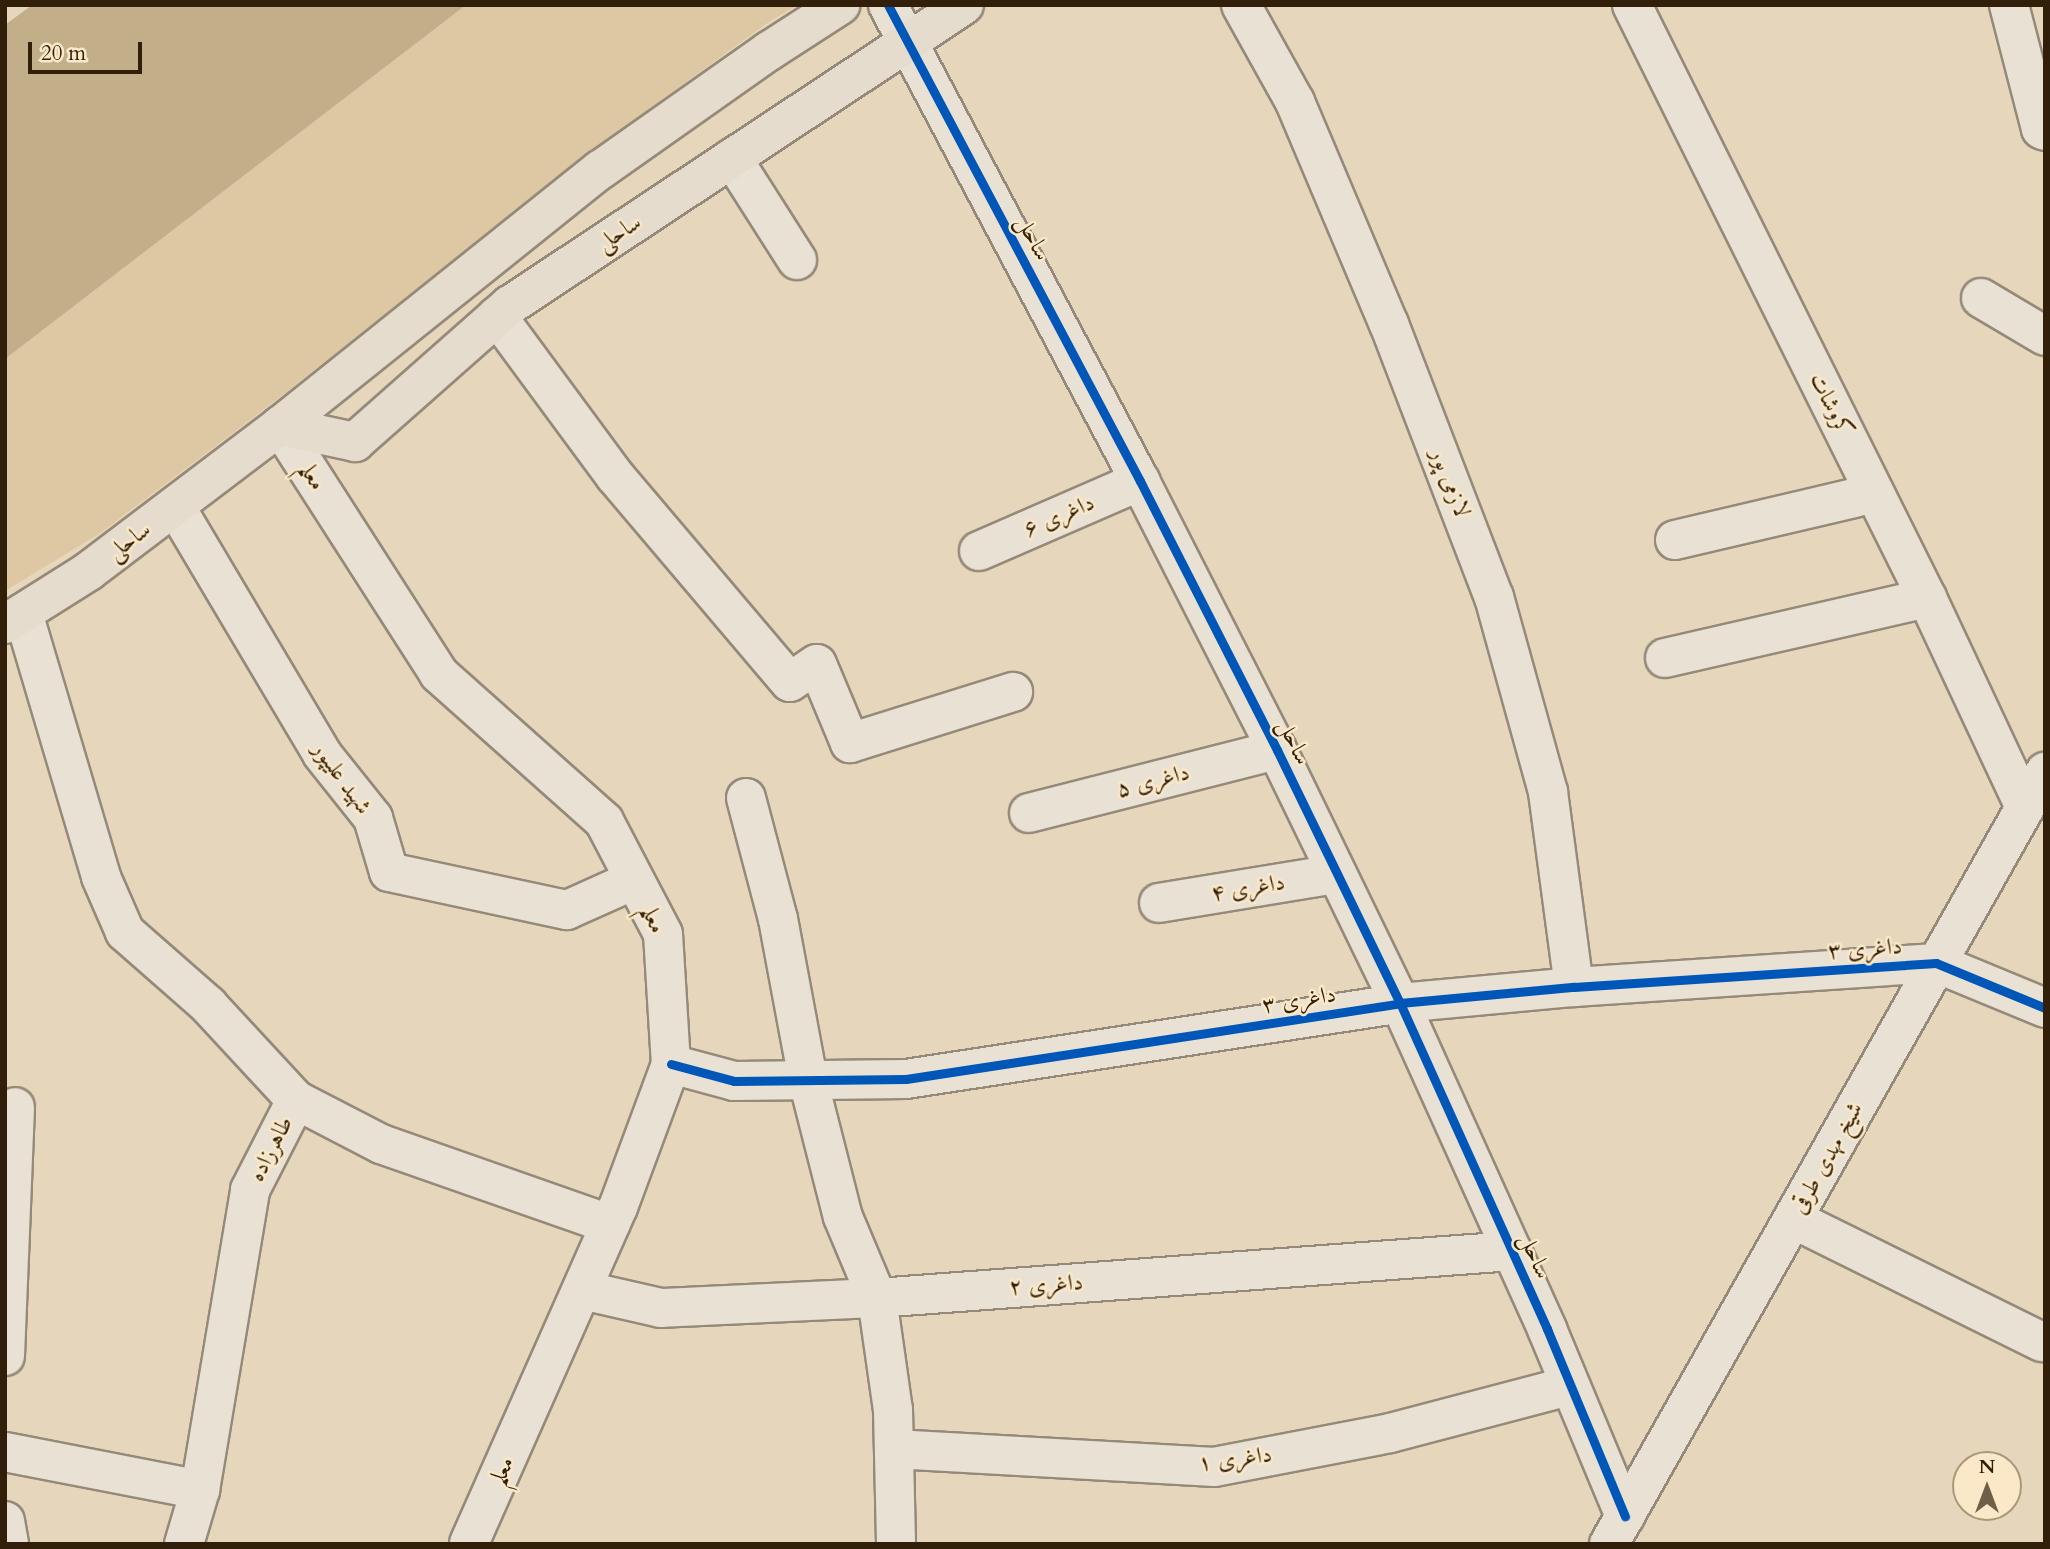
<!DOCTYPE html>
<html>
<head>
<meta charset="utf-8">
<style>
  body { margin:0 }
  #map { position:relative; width:2050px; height:1549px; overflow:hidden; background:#e6d7bc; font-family:Cardo,Amiri,serif }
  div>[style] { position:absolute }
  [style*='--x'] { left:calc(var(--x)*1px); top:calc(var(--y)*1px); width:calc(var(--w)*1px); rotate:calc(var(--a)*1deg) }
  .green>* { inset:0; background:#ddc8a3 }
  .water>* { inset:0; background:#c3ae8a }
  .roads { filter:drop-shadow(2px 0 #958a79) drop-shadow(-2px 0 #958a79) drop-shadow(0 2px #958a79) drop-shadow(0 -2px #958a79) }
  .minor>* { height:38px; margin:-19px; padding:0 19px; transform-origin:19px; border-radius:19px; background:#e9e1d4 }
  .major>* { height:38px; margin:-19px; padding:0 19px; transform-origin:19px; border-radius:19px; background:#e5dccd }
  .cycleway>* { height:9px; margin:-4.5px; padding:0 4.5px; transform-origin:4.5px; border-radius:4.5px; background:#0057b8 }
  span { translate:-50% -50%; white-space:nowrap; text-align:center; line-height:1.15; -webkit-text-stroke:5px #fae8c8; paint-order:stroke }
  .street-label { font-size:23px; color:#311f09 }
  .frame { position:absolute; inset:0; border:7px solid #311f09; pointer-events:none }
  .north { position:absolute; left:1952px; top:1451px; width:70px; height:70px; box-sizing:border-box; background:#fae8c8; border:2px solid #aa987c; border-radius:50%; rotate:0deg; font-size:19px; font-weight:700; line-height:28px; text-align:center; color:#311f09 }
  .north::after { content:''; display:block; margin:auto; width:24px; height:32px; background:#705f48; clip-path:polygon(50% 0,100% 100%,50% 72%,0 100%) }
  .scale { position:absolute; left:28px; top:42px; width:114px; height:32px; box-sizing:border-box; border:4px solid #311f09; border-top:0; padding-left:9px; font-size:21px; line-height:24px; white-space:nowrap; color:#311f09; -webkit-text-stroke:5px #fae8c8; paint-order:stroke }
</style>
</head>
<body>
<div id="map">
  <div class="green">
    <i style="clip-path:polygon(466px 5px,797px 5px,766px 24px,631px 122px,262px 411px,99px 534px,5px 591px,5px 359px)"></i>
  </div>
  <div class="water">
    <i style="clip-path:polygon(32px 5px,466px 5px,5px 359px,5px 25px)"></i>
  </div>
  <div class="roads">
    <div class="minor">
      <i style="--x:888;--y:5;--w:539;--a:62.1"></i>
      <i style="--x:1140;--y:481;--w:302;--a:63"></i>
      <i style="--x:1277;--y:750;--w:281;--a:64.1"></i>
      <i style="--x:1400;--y:1003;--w:358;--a:65.7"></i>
      <i style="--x:1547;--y:1329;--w:203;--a:67.4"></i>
      <i style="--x:1241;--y:5;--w:111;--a:60.9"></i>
      <i style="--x:1295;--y:102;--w:241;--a:67.1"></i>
      <i style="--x:1389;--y:324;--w:292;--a:69"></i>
      <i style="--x:1494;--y:597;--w:202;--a:74.5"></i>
      <i style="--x:1548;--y:792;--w:197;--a:82.4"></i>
      <i style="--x:1632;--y:5;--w:662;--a:63.55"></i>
      <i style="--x:1927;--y:598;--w:231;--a:64.9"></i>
      <i style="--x:2009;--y:5;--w:128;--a:75.5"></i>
      <i style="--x:2041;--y:129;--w:4;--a:27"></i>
      <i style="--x:732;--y:158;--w:121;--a:57.5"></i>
      <i style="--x:1981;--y:298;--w:74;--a:30.7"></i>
      <i style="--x:497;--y:316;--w:199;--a:53.6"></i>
      <i style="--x:615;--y:476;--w:270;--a:49.7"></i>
      <i style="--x:790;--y:682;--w:32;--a:-34"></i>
      <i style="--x:817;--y:664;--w:86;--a:67.3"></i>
      <i style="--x:850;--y:743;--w:171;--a:-17.4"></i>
      <i style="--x:280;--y:426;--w:295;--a:57.3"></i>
      <i style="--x:439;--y:674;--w:221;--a:41.7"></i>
      <i style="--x:604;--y:821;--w:127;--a:62.4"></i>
      <i style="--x:663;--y:934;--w:130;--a:86.5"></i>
      <i style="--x:671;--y:1064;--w:153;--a:110.3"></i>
      <i style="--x:618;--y:1207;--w:368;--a:113.9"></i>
      <i style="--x:175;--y:506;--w:288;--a:59.3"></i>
      <i style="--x:322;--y:754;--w:82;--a:51.4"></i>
      <i style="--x:373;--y:818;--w:56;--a:73.5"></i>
      <i style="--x:389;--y:872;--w:182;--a:12.1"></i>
      <i style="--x:567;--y:910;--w:73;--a:-24.1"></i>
      <i style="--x:1675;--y:540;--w:205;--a:-13.2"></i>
      <i style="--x:979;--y:551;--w:176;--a:-23.5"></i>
      <i style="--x:23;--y:613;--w:275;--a:73.5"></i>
      <i style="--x:101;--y:877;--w:60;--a:66.4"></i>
      <i style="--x:125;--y:932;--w:111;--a:41.3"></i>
      <i style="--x:208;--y:1005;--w:129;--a:47.2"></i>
      <i style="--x:1665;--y:658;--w:269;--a:-12.9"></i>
      <i style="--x:746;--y:798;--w:125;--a:75.2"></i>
      <i style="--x:778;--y:919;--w:164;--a:79.4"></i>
      <i style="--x:808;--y:1080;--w:141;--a:75.7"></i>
      <i style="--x:843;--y:1217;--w:88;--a:67.2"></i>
      <i style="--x:877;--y:1298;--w:113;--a:81.9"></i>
      <i style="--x:893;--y:1410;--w:134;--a:88.7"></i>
      <i style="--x:1029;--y:813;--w:256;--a:-14.3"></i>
      <i style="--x:1159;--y:903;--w:180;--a:-9.3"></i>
      <i style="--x:671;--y:1064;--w:65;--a:15.1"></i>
      <i style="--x:734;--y:1081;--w:172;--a:-0.7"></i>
      <i style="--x:906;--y:1079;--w:500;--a:-8.7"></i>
      <i style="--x:1400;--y:1003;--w:175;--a:-5.3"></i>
      <i style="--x:1574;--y:987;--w:363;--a:-3.8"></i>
      <i style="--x:1936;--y:963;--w:118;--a:22.4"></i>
      <i style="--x:1793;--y:1219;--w:278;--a:26.3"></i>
      <i style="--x:582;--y:1290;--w:81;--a:12.8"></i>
      <i style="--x:661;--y:1308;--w:216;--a:-2.7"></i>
      <i style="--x:877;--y:1298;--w:637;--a:-4.23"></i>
      <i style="--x:5;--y:1356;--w:249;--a:-87.7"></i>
      <i style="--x:894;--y:1449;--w:321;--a:3.2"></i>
      <i style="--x:1214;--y:1467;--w:179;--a:-10.9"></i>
      <i style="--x:1390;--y:1433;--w:185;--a:-14.7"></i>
      <i style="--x:5;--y:1452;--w:199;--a:11"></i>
      <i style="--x:5;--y:1521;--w:23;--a:80"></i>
      <i style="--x:184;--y:1544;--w:56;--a:-73.5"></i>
      <i style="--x:200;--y:1490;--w:304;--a:-80.5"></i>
      <i style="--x:250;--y:1190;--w:101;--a:-62.9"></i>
      <i style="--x:296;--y:1100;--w:96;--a:27.4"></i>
      <i style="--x:381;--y:1144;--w:243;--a:19.3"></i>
      <i style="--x:1609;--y:1544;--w:887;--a:-60.54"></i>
    </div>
    <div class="major">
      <i style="--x:280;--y:426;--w:77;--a:12"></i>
      <i style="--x:355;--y:442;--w:207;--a:-41.5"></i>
      <i style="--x:510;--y:305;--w:544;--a:-33.46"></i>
      <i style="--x:5;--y:624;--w:99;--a:-32.2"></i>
      <i style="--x:89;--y:571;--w:240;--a:-37.2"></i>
      <i style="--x:280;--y:426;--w:410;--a:-38.7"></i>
      <i style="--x:600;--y:170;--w:207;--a:-35.2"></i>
      <i style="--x:769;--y:51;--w:85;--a:-32.9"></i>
    </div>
  </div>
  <div class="cycleway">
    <i style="--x:888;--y:5;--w:539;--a:62.1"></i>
    <i style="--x:1140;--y:481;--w:302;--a:63"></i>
    <i style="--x:1277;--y:750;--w:281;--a:64.1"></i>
    <i style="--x:1400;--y:1003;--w:358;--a:65.7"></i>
    <i style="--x:1547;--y:1329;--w:203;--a:67.4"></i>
    <i style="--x:671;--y:1064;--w:65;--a:15.1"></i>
    <i style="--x:734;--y:1081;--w:172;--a:-0.7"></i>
    <i style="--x:906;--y:1079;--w:500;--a:-8.7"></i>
    <i style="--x:1400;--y:1003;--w:175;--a:-5.3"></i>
    <i style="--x:1574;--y:987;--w:363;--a:-3.8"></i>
    <i style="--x:1936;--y:963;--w:118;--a:22.4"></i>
  </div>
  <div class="street-label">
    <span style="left:619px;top:233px;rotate:-33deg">ساحلی</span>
    <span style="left:1033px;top:238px;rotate:62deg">ساحل</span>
    <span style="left:1831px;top:405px;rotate:63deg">کروشات</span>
    <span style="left:312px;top:476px;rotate:58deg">معلم</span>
    <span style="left:1450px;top:483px;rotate:69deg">لازمی پور</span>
    <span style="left:1059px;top:516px;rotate:-23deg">داغری ۶</span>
    <span style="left:129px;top:541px;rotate:-37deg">ساحلی</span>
    <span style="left:1294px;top:742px;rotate:64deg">ساحل</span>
    <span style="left:342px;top:778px;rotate:54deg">شهید علیپور</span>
    <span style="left:1153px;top:781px;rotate:-14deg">داغری ۵</span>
    <span style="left:1248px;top:888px;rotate:-9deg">داغری ۴</span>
    <span style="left:653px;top:919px;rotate:66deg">معلم</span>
    <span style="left:1865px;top:949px;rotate:-4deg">داغری ۳</span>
    <span style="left:1299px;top:1000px;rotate:-9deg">داغری ۳</span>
    <span style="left:271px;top:1149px;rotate:-63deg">طاهرزاده</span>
    <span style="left:1827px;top:1158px;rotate:-61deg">شیخ مهدی طرقی</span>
    <span style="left:1535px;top:1256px;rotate:66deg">ساحل</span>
    <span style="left:1046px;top:1285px;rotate:-4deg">داغری ۲</span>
    <span style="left:1235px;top:1459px;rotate:-7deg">داغری ۱</span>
    <span style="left:502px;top:1471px;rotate:-66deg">معلم</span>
  </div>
  <div class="frame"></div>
  <div class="north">N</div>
  <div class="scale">20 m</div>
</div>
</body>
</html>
